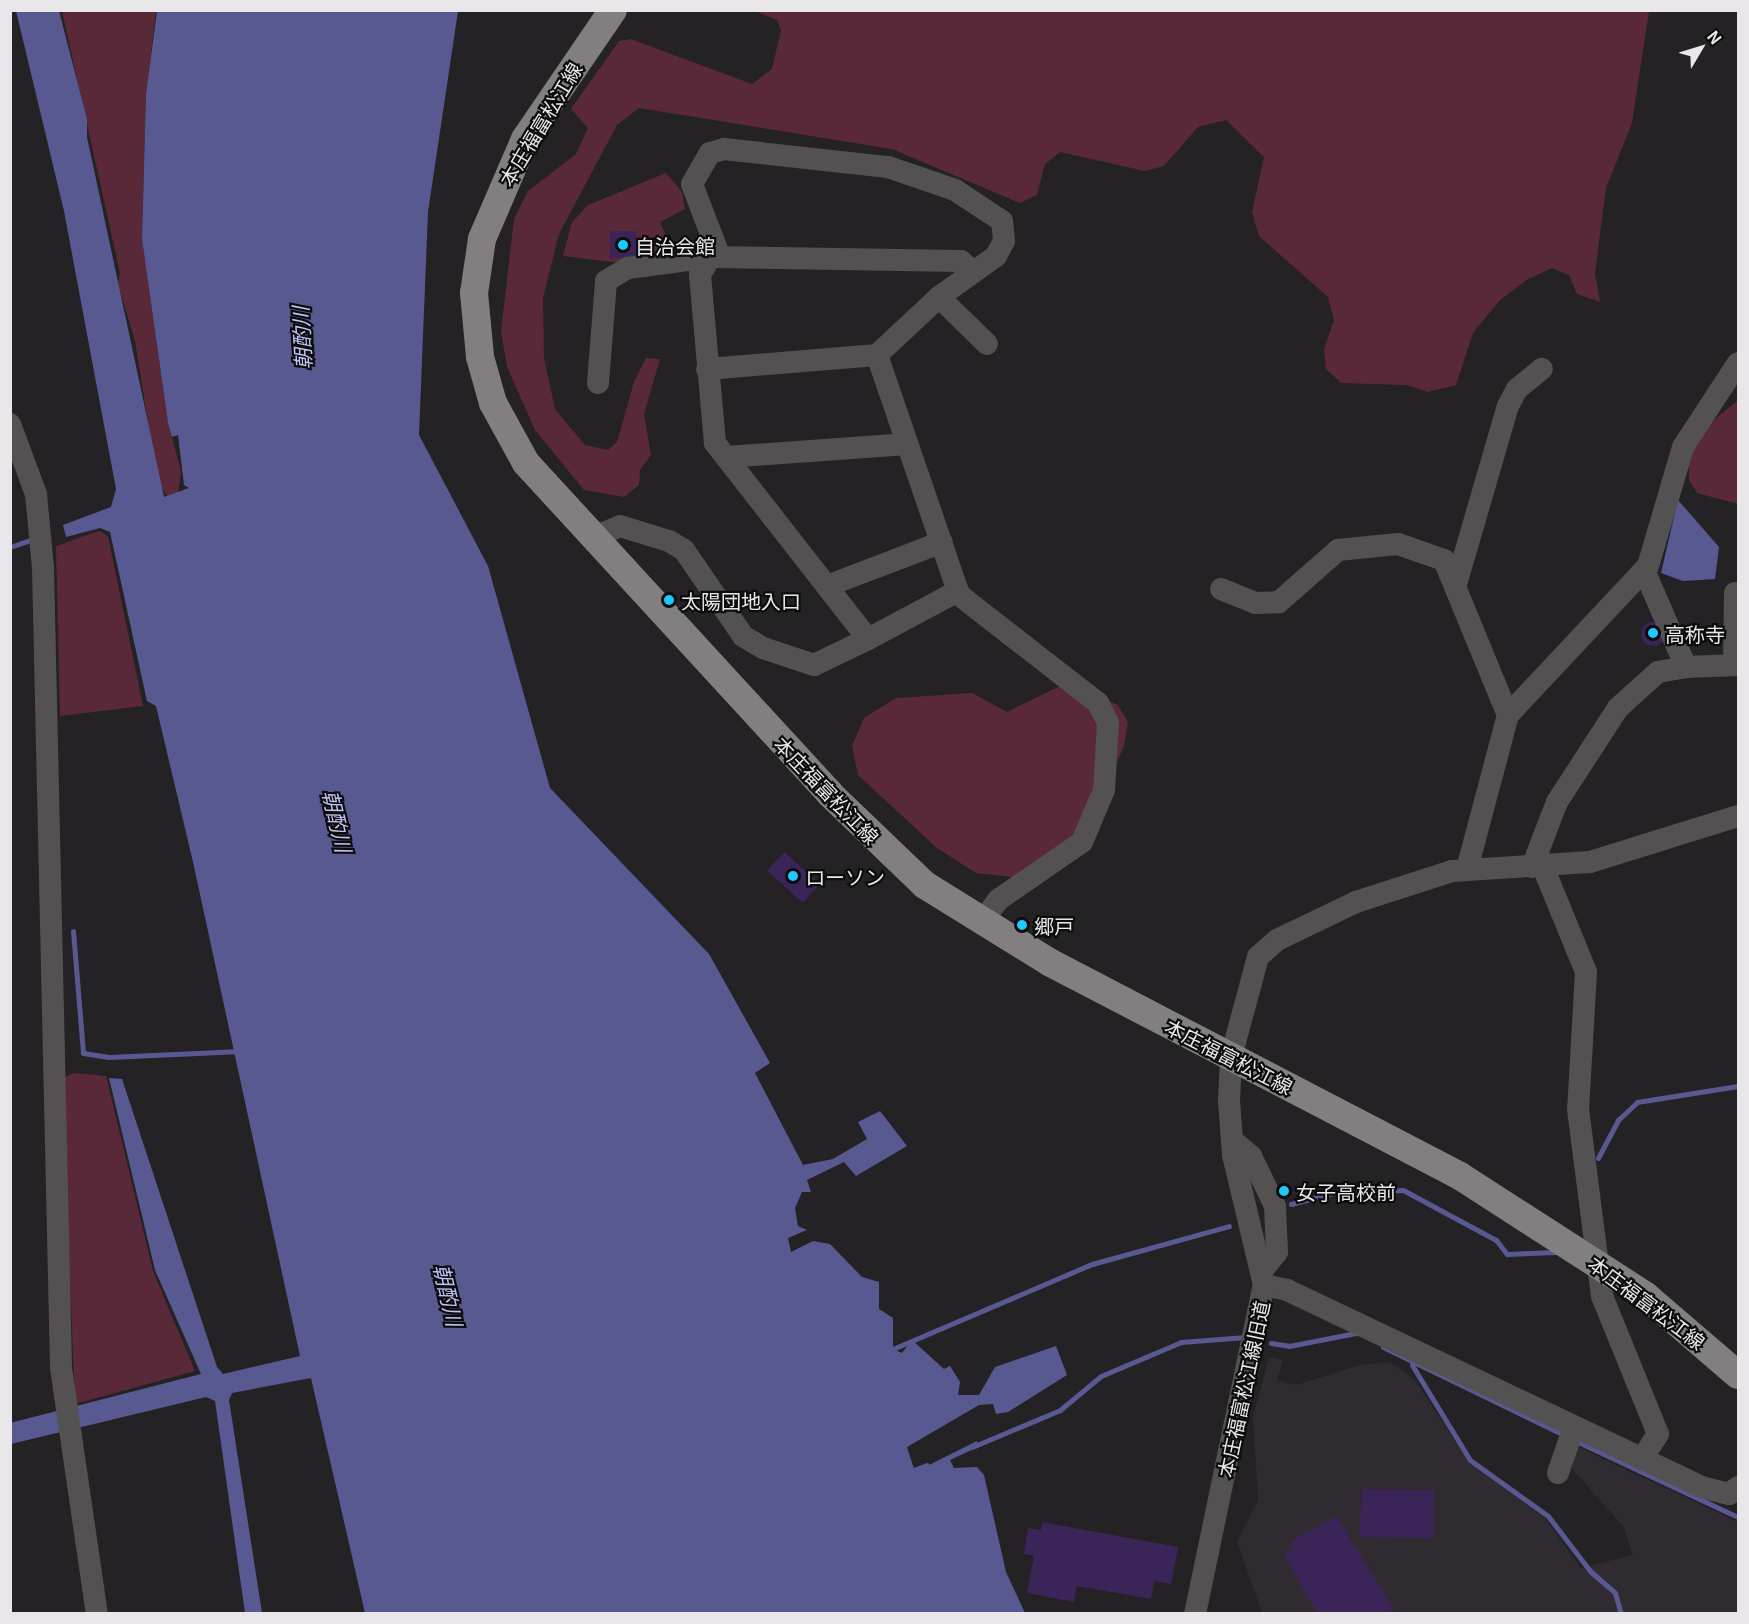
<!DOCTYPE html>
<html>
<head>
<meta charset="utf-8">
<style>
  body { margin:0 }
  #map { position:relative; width:1749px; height:1624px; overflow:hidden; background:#242225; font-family:Georgia,"Noto Sans JP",serif }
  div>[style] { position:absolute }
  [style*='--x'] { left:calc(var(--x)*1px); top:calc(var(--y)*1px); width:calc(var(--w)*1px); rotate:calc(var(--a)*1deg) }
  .built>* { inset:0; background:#302a31 }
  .green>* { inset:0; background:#59293a }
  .water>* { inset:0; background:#595992 }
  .stream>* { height:5px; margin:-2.5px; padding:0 2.5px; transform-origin:2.5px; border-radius:2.5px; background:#595992 }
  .building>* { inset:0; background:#3b2558; transform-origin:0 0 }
  .round { border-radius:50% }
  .minor>* { height:22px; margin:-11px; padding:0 11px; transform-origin:11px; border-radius:11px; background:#535152 }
  .major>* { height:28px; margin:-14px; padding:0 14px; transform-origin:14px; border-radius:14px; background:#827f81 }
  .dots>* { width:16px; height:16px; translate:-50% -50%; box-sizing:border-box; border:3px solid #0d0c0d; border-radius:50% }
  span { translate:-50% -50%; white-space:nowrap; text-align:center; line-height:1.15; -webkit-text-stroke:4.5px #0d0c0d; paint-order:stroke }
  .street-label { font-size:20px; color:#e9e7e9 }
  .poi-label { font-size:20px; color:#e9e7e9 }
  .left { translate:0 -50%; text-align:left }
  .water-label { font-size:21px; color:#c0c2f6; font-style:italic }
  .frame { position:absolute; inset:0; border:12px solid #e9e7e9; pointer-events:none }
  .north { position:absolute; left:1671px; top:18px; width:60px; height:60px; -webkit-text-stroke:4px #0d0c0d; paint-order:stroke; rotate:52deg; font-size:16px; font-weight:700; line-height:24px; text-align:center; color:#e9e7e9 }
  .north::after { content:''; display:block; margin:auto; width:21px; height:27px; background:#e9e7e9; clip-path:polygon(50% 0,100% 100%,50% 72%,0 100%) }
</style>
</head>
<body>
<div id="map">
  <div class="built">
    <i style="clip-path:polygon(1269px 1357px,1283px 1360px,1277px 1380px,1296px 1385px,1360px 1365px,1390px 1362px,1414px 1379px,1469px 1462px,1545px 1518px,1581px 1568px,1633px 1555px,1623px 1526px,1572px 1469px,1576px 1446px,1738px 1522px,1738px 1613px,1262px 1613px,1237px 1541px,1258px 1500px,1253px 1418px)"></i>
  </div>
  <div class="green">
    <i style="clip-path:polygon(62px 11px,156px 11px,146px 94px,142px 239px,168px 423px,181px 472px,178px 494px,167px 496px,158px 483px,135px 341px,118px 284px,120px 273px)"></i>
    <i style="clip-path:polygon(755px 11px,1649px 10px,1649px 11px,1632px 123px,1606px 188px,1595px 273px,1600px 302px,1577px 294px,1569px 275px,1552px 268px,1528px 279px,1500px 300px,1473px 333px,1456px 385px,1428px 392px,1406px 385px,1341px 383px,1326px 369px,1324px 349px,1334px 320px,1328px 297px,1259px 236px,1252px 212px,1264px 157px,1226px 120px,1198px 127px,1164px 166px,1145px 171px,1060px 152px,1045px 164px,1037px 195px,1020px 203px,892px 149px,639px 108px,617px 125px,559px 234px,543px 298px,544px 358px,555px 409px,585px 445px,608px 450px,617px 442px,634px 382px,646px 358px,660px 359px,644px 414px,651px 455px,640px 470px,639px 485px,624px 497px,584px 490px,535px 430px,507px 367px,501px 331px,514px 219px,528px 191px,576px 154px,588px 128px,571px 109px,619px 41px,631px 39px,752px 84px,772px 69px,781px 30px,777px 20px)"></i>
    <i style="clip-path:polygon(666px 173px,682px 192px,685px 209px,660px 222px,673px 251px,628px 264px,563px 256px,572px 222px,588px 205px)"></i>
    <i style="clip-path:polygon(1738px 400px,1738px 504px,1697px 493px,1689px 480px,1689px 455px,1695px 436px)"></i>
    <i style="clip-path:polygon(99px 531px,108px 536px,143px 706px,60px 716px,56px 546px)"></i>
    <i style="clip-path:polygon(1068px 682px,1118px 705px,1128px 722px,1124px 746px,1103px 795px,1060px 853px,1013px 877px,976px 873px,937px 848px,858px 775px,852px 746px,864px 718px,896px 698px,972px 693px,1007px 712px)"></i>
    <i style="clip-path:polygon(74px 1073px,106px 1076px,153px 1271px,195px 1371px,75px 1404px,62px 1078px)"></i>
  </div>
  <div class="water">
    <i style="clip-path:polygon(16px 11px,59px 11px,87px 119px,87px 137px,164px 497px,189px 488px,184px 485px,178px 435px,172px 437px,168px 423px,142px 239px,146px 94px,157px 11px,458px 11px,428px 212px,419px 435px,488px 566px,550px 788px,709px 954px,770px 1063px,755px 1073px,803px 1165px,833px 1159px,867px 1139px,858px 1122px,880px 1111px,907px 1146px,856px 1176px,844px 1162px,807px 1180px,811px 1192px,802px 1192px,795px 1208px,798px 1226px,807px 1230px,788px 1238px,791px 1252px,813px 1241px,830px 1244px,862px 1277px,879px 1282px,879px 1309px,893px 1318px,893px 1349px,902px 1353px,912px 1340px,944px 1369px,950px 1366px,960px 1382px,958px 1395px,979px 1395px,995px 1367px,1056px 1346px,1067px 1375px,1008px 1412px,996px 1414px,993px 1404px,979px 1405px,907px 1447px,915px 1472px,977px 1441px,978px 1447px,950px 1460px,954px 1468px,977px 1467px,984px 1475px,1006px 1572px,1025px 1613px,365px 1613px,311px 1378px,232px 1393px,229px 1400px,262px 1613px,245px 1613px,215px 1401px,206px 1397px,11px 1444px,10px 1423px,201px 1374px,155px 1270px,109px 1078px,122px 1079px,217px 1367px,223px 1374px,300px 1356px,193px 862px,156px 706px,147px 701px,110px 532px,100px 528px,66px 537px,63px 525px,111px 507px,116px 489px,64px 211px)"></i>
    <i style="clip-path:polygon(1678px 500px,1719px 547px,1715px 579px,1683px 581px,1661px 573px)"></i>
  </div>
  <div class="stream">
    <i style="--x:10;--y:547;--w:21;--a:-19"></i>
    <i style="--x:73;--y:931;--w:122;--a:85.3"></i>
    <i style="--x:83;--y:1053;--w:26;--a:9"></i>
    <i style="--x:109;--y:1057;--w:132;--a:-2.6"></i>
    <i style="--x:1598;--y:1158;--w:43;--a:-62.2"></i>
    <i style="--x:1618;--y:1120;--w:26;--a:-43"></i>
    <i style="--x:1637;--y:1102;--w:102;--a:-9"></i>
    <i style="--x:1291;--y:1204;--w:43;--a:-14.7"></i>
    <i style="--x:1333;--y:1193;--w:70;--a:-2.5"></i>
    <i style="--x:1403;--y:1190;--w:106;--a:28.3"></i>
    <i style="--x:1496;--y:1240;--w:18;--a:52"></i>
    <i style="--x:1507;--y:1254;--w:49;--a:-2.3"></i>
    <i style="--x:1271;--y:1343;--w:18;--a:9"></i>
    <i style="--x:1289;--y:1346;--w:68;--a:-11"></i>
    <i style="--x:1383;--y:1347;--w:203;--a:25.9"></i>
    <i style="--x:888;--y:1351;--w:222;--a:-23.1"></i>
    <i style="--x:1092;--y:1264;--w:142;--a:-15.5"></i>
    <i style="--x:1412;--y:1365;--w:111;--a:58.6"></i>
    <i style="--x:1470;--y:1460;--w:96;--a:35.7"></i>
    <i style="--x:1548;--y:1516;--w:69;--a:52.6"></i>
    <i style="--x:1590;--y:1571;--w:33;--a:41"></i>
    <i style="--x:1615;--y:1593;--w:22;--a:74"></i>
    <i style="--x:1574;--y:1440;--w:181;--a:25.2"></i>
    <i style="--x:972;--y:1447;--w:95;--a:-22.8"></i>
    <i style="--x:1060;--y:1410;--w:53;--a:-39.7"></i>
    <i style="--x:1101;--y:1376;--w:87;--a:-23"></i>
    <i style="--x:1181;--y:1342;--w:65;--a:-4.4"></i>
    <i style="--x:908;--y:1472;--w:20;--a:-20"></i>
  </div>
  <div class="building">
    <i style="left:610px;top:231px;width:26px;height:27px"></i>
    <i class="round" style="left:1641px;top:622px;width:24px;height:24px"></i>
    <i style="left:784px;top:852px;width:48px;height:25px;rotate:42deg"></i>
    <i style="left:1361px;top:1489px;width:73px;height:48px;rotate:1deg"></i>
    <i style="clip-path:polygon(1336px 1516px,1394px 1609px,1386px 1614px,1318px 1614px,1284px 1555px,1294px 1549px,1290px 1542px)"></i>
    <i style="clip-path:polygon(1042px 1522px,1178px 1547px,1171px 1584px,1154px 1581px,1151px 1599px,1077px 1586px,1074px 1602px,1027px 1593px,1034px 1556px,1024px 1554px,1028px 1528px,1041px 1530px)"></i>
  </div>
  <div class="minor">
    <i style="--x:724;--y:149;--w:165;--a:6.3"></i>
    <i style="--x:888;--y:167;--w:71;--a:18.9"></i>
    <i style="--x:955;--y:190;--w:56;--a:33.4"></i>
    <i style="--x:1002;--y:221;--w:20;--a:84"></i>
    <i style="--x:1004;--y:241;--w:17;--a:118"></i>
    <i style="--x:996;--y:256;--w:70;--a:144.3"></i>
    <i style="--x:939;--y:297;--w:85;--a:136.9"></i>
    <i style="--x:877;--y:355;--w:250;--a:71.1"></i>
    <i style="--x:958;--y:591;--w:102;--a:151.9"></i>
    <i style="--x:868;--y:639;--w:249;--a:-128"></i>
    <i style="--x:715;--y:443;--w:169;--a:-95.1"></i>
    <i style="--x:700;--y:275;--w:32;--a:-60"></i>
    <i style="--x:716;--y:247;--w:67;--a:-110.9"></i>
    <i style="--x:692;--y:184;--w:36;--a:-60"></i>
    <i style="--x:710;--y:153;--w:15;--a:-16"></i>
    <i style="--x:939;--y:297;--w:67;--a:44.4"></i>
    <i style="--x:707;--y:369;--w:171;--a:-4.7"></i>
    <i style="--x:598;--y:383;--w:102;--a:-85.5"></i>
    <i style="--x:606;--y:281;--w:26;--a:-31"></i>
    <i style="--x:628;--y:268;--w:85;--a:-7.5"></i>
    <i style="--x:712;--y:257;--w:249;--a:0.9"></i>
    <i style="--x:961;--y:261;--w:15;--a:42"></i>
    <i style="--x:10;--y:424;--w:75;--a:69.6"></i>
    <i style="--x:36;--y:494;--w:74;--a:84.6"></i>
    <i style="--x:43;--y:568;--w:800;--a:88.71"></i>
    <i style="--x:61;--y:1368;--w:249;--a:81.7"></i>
    <i style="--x:726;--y:457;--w:182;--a:-4.1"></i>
    <i style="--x:591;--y:538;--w:31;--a:-22"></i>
    <i style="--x:620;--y:526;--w:51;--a:17"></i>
    <i style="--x:669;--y:541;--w:17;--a:31"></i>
    <i style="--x:684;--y:550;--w:104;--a:55.5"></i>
    <i style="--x:743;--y:636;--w:23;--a:31"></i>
    <i style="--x:763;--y:648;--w:54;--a:18.4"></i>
    <i style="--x:814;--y:665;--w:60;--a:-25.7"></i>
    <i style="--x:1644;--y:570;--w:106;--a:66.6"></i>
    <i style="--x:1686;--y:667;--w:52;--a:-2.2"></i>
    <i style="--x:1457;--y:581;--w:182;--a:-73.8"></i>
    <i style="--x:1508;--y:406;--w:19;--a:-62"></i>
    <i style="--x:1517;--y:389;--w:32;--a:-39"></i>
    <i style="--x:827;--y:586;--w:123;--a:-20.9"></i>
    <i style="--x:1221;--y:589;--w:37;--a:22"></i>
    <i style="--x:1255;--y:603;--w:24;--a:-2"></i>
    <i style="--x:1279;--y:602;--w:79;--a:-41.4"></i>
    <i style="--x:1338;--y:550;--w:60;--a:-5.7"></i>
    <i style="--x:1398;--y:544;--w:49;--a:19.2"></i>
    <i style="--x:1444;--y:560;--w:168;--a:67.6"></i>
    <i style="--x:958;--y:594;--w:177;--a:37.9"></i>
    <i style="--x:1098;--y:703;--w:22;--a:63"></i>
    <i style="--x:1108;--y:723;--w:67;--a:93.4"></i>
    <i style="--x:1104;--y:790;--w:56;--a:112.9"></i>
    <i style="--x:1082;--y:842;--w:102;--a:145.4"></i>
    <i style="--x:998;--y:900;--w:29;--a:126"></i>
    <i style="--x:1734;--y:665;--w:72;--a:-89.2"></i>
    <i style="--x:1532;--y:867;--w:70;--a:-69"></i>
    <i style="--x:1557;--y:802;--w:112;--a:-57"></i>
    <i style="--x:1618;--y:708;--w:54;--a:-42"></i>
    <i style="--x:1658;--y:672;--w:28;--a:-10"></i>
    <i style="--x:1543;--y:867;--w:113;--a:67.7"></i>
    <i style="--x:1586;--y:972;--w:137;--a:93.3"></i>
    <i style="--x:1578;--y:1109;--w:189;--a:82.7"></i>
    <i style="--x:1602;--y:1296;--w:149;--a:67.9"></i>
    <i style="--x:1658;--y:1434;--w:30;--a:123"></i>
    <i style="--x:1467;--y:869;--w:159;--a:-75.1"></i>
    <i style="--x:1508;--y:715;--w:204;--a:-46.8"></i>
    <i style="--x:1648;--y:566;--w:124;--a:-73.6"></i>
    <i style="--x:1683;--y:447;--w:100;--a:-56.8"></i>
    <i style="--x:1232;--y:1140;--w:25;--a:40"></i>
    <i style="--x:1251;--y:1156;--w:55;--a:64.4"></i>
    <i style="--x:1275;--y:1206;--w:46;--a:87.5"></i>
    <i style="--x:1277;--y:1252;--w:22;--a:129"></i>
    <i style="--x:1264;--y:1285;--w:24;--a:12"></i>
    <i style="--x:1287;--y:1290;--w:458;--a:25.4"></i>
    <i style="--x:1701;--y:1487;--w:29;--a:14"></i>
    <i style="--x:1729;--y:1494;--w:11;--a:-38"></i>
    <i style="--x:1558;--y:1473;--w:49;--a:-70.8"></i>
    <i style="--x:1195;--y:1614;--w:336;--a:-78.2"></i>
    <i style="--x:1264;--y:1285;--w:134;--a:-103.4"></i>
    <i style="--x:1233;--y:1155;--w:54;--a:-94.2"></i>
    <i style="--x:1229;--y:1101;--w:44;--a:-87.4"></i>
    <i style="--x:1231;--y:1057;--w:104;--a:-74.9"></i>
    <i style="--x:1258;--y:957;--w:25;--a:-42"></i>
    <i style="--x:1277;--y:940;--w:88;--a:-25.7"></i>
    <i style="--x:1356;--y:902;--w:101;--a:-17.9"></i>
    <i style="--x:1452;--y:871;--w:138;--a:-3.7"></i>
    <i style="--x:1590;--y:862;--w:155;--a:-17.3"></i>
  </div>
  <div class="major">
    <i style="--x:613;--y:10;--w:156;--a:124.3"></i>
    <i style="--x:525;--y:139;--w:109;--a:113.3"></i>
    <i style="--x:482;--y:239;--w:55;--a:98.4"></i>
    <i style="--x:474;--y:293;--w:64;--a:84.6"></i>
    <i style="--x:480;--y:357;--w:48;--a:74.2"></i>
    <i style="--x:493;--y:403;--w:68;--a:61.2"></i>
    <i style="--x:526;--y:463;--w:449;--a:47.4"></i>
    <i style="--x:830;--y:794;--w:132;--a:43.8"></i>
    <i style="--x:925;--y:885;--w:146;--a:31.8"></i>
    <i style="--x:1049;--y:962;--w:463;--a:27.5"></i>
    <i style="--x:1460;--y:1176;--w:221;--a:32.8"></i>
    <i style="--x:1646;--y:1296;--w:121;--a:40.7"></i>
  </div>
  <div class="dots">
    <i style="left:623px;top:245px;background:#1ec9fd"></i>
    <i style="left:669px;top:600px;background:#1ec9fd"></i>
    <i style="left:1653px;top:633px;background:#1ec9fd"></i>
    <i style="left:793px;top:876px;background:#1ec9fd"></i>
    <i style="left:1022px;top:925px;background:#1ec9fd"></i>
    <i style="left:1284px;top:1191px;background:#1ec9fd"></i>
  </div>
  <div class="street-label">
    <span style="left:540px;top:124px;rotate:-59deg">本庄福富松江線</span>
    <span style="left:827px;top:790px;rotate:46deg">本庄福富松江線</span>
    <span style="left:1229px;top:1056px;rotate:27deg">本庄福富松江線</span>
    <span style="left:1647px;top:1302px;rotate:37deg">本庄福富松江線</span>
    <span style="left:1243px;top:1389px;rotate:-78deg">本庄福富松江線旧道</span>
  </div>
  <div class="poi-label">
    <span class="left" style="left:635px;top:245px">自治会館</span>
    <span class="left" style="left:681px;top:600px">太陽団地入口</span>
    <span class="left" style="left:1665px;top:633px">高称寺</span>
    <span class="left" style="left:805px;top:876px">ローソン</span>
    <span class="left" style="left:1034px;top:925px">郷戸</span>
    <span class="left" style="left:1296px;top:1191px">女子高校前</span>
  </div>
  <div class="water-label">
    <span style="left:301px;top:338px;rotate:-93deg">朝酌川</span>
    <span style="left:338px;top:821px;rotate:77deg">朝酌川</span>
    <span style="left:449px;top:1295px;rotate:77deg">朝酌川</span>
  </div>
  <div class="frame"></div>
  <div class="north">N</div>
</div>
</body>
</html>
